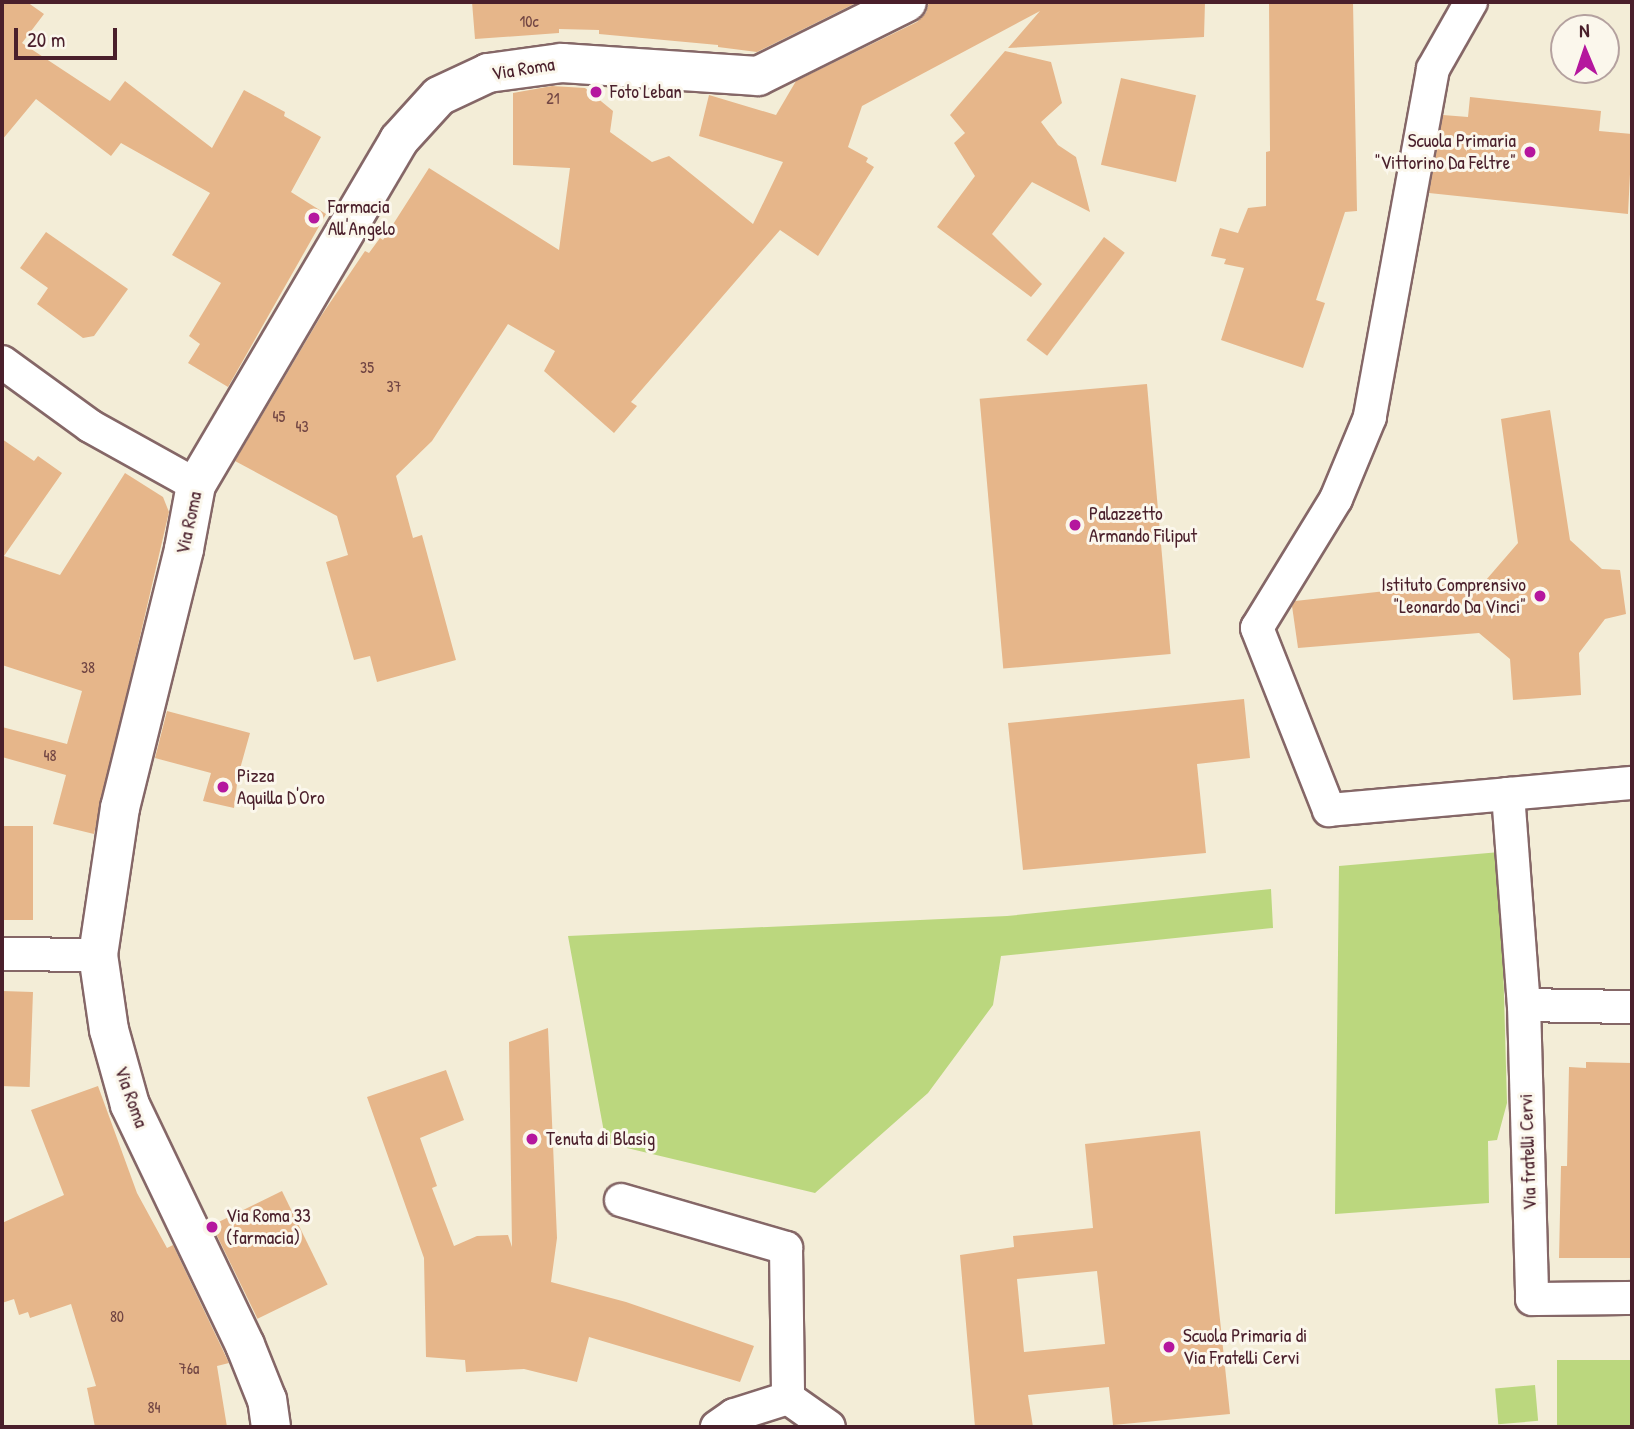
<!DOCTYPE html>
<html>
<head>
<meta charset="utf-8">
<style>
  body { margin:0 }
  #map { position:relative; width:1634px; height:1429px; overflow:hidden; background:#f3edd7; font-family:"Patrick Hand",sans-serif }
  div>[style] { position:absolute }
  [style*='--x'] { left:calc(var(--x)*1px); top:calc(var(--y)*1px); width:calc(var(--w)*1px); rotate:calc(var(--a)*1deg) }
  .green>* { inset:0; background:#bbd77e; transform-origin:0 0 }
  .building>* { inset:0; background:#e6b68a; transform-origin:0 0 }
  .roads { filter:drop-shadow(2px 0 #856767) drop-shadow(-2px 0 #856767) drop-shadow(0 2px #856767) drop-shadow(0 -2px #856767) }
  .minor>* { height:32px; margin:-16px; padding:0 16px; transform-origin:16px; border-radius:16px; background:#fff }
  .tertiary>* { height:38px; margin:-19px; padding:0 19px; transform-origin:19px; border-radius:19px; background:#fff }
  .dots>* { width:19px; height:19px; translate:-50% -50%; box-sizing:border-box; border:4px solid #fbf7ec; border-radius:50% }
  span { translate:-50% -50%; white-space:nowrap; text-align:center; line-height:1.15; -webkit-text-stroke:6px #fbf7ec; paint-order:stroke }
  .number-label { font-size:16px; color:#714543 }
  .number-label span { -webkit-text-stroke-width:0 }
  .street-label { font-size:19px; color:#4a1f2b }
  .poi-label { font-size:19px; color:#4a1f2b }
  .left { translate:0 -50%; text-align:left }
  .right { translate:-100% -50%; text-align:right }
  .frame { position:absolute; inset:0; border:4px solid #4a1f2b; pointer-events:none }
  .north { position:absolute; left:1550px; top:14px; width:70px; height:70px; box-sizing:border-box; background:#fbf7ec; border:2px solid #b4a19f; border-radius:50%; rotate:358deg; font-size:19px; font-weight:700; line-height:28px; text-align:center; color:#4a1f2b }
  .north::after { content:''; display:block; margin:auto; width:24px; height:32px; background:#b5179e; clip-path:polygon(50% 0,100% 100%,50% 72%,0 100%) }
  .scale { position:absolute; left:14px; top:28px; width:103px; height:32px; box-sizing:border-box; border:4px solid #4a1f2b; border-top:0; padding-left:9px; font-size:21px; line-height:24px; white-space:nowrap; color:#4a1f2b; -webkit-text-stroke:5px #fbf7ec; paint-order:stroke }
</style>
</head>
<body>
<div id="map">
  <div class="green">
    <i style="clip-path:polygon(1500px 852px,1507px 1103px,1497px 1140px,1488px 1141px,1489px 1203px,1335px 1214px,1339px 866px)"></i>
    <i style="clip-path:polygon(1271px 889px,1273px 928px,1001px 956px,993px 1005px,928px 1093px,815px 1193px,606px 1143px,568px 936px,1007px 916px)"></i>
    <i style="left:1632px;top:1360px;width:67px;height:75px;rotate:90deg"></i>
    <i style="left:1535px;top:1385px;width:36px;height:40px;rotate:85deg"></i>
  </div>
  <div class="building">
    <i style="clip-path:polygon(2px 2px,27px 2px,44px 14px,22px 43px,110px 101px,125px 81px,212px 148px,244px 90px,285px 112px,284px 116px,321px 137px,291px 192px,326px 214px,228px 387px,188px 363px,200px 344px,189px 336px,221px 283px,172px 255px,210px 193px,121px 143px,111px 156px,36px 99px,2px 140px)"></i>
    <i style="clip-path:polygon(472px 2px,858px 2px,757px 52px,718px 47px,718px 45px,599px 34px,599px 30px,559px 29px,559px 33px,475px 39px)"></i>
    <i style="clip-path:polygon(929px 2px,1205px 2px,1204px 37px,1008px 48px,1040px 11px,862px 106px,848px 147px,868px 158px,866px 162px,874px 167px,818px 256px,780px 230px,631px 402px,637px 406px,614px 433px,544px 371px,555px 351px,508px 324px,432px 441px,396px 476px,413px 538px,422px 535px,456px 660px,377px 682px,370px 656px,354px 660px,326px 562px,348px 555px,337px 516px,235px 461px,321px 316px,365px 251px,369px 253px,380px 238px,383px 240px,429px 168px,559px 250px,570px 168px,513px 165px,513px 93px,552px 86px,585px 88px,613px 111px,610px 132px,652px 162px,669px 156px,753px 224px,783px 162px,699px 136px,709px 95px,776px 115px,796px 81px,917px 22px,926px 13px)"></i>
    <i style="clip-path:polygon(1269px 2px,1353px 2px,1357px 211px,1345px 212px,1316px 300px,1325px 303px,1303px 368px,1221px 340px,1244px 268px,1224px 264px,1226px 259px,1211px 256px,1220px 228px,1238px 233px,1248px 208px,1266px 206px,1266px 152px,1270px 151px)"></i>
    <i style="clip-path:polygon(1005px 51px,1051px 62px,1062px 103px,1041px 122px,1058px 145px,1076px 157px,1090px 212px,1032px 182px,992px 234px,1042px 284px,1031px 297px,937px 227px,975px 176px,954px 143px,965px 133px,950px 115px)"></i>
    <i style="left:1121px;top:78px;width:77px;height:89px;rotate:13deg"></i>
    <i style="clip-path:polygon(1470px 97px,1601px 111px,1599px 131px,1632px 134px,1628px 214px,1429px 193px,1443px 115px,1468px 117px)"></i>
    <i style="clip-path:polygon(46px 232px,128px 289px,94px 336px,83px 338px,37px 304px,48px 288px,20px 268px)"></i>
    <i style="left:1104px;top:237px;width:26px;height:129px;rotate:37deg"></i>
    <i style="left:1147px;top:384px;width:271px;height:168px;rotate:85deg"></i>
    <i style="clip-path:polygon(1550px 410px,1570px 540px,1602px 569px,1620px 570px,1626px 614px,1605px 619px,1579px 653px,1581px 695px,1513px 700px,1510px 659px,1479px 633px,1298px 648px,1292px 606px,1295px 601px,1486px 580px,1518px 543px,1501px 419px)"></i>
    <i style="clip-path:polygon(2px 439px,34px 461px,38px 456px,62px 473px,4px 556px,60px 575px,125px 473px,163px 497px,169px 512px,94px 834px,53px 824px,66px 775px,2px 757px,2px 727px,67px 744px,82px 691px,2px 665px)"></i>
    <i style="clip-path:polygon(1244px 699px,1250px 758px,1197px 764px,1206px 853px,1023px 870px,1008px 723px)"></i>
    <i style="clip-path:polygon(167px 711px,250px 733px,238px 776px,234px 808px,203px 801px,211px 773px,155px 758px)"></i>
    <i style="left:33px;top:826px;width:94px;height:31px;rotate:90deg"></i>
    <i style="left:2px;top:991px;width:31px;height:95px;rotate:2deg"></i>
    <i style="clip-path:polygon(548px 1028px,557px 1238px,551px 1282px,626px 1302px,754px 1346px,740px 1382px,589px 1337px,577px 1382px,524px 1369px,466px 1372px,465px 1360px,426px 1357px,424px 1258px,367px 1097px,446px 1070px,464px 1120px,420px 1138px,437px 1186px,432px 1188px,454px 1246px,477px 1236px,508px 1235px,512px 1247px,509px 1042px)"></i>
    <i style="clip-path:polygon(1586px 1062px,1632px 1063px,1632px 1258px,1559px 1258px,1561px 1166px,1567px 1166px,1569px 1067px,1586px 1068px)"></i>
    <i style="clip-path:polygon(98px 1086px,137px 1193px,167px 1248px,173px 1245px,229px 1363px,217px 1366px,227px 1427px,95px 1427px,87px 1388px,96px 1386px,71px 1304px,30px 1318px,28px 1312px,19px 1315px,14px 1299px,2px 1303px,2px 1223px,64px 1195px,31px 1110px)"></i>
    <i style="clip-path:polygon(evenodd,1200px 1131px,1230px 1414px,1113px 1425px,1109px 1387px,1028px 1395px,1033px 1427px,975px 1427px,960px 1255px,1014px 1247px,1013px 1236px,1093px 1228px,1085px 1144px,1200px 1131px,1097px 1271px,1105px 1344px,1024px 1352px,1017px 1279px,1097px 1271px)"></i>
    <i style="left:282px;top:1191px;width:104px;height:78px;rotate:64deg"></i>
  </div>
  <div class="roads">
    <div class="minor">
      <i style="--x:1471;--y:2;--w:77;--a:119.6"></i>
      <i style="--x:1433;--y:69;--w:354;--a:100.3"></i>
      <i style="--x:1370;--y:417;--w:89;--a:112.5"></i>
      <i style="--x:1336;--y:499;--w:151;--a:121.5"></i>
      <i style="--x:1257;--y:628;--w:196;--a:68.4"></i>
      <i style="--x:1329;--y:810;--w:180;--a:-5.1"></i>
      <i style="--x:1508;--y:794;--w:212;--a:85.7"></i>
      <i style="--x:1524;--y:1005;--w:108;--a:1.1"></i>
      <i style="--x:2;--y:362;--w:109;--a:36"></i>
      <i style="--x:90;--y:426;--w:121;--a:29.1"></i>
      <i style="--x:1508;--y:794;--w:124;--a:-5.1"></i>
      <i style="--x:2;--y:954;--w:96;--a:0.6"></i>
      <i style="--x:1524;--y:1005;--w:294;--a:88.4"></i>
      <i style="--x:1532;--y:1299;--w:100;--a:-0.6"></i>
      <i style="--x:621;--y:1200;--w:172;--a:16.2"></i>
      <i style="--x:786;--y:1248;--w:150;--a:89.2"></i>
      <i style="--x:788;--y:1398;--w:57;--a:162.5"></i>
      <i style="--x:734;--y:1415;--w:21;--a:145"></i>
      <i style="--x:788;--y:1398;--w:50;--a:35.3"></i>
    </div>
    <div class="tertiary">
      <i style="--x:271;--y:1427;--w:27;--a:-98"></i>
      <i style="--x:267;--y:1400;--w:59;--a:-111.8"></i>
      <i style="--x:245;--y:1345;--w:266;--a:-115.6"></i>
      <i style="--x:130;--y:1105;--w:78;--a:-105.6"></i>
      <i style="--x:109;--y:1030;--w:76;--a:-98.3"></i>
      <i style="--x:98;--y:955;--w:149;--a:-81.5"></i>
      <i style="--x:120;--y:808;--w:267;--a:-76.1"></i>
      <i style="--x:184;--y:549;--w:65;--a:-79.4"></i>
      <i style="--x:196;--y:485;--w:400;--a:-59.5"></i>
      <i style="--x:399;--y:140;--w:59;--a:-47.7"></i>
      <i style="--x:439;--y:96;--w:54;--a:-25.1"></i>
      <i style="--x:488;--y:73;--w:75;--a:-7.7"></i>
      <i style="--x:562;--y:63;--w:196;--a:3.8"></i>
      <i style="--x:758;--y:76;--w:166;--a:-26.4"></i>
    </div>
  </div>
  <div class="dots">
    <i style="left:596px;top:92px;background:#b5179e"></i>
    <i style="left:1530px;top:152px;background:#b5179e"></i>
    <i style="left:314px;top:218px;background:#b5179e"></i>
    <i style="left:1075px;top:525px;background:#b5179e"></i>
    <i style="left:1540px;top:596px;background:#b5179e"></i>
    <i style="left:223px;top:787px;background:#b5179e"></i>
    <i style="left:532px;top:1139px;background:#b5179e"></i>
    <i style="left:212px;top:1227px;background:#b5179e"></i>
    <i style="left:1169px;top:1347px;background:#b5179e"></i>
  </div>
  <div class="number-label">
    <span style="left:529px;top:21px">10c</span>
    <span style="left:553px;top:98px">21</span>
    <span style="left:367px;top:367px">35</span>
    <span style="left:394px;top:386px">37</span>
    <span style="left:279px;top:416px">45</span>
    <span style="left:302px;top:426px">43</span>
    <span style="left:88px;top:667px">38</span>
    <span style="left:50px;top:755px">48</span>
    <span style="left:117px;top:1316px">80</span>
    <span style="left:189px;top:1368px">76a</span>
    <span style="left:154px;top:1407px">84</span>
  </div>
  <div class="street-label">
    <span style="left:523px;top:69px;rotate:-9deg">Via Roma</span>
    <span style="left:189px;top:523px;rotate:-78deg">Via Roma</span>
    <span style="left:131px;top:1097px;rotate:70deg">Via Roma</span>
    <span style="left:1528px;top:1152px;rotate:-92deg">Via fratelli Cervi</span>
  </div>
  <div class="poi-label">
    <span class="left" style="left:610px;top:92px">Foto Leban</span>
    <span class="right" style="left:1516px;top:152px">Scuola Primaria<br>"Vittorino Da Feltre"</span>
    <span class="left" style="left:328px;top:218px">Farmacia<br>All'Angelo</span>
    <span class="left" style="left:1089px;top:525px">Palazzetto<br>Armando Filiput</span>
    <span class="right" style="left:1526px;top:596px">Istituto Comprensivo<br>"Leonardo Da Vinci"</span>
    <span class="left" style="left:237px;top:787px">Pizza<br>Aquilla D'Oro</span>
    <span class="left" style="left:546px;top:1139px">Tenuta di Blasig</span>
    <span class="left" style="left:226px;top:1227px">Via Roma 33<br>(farmacia)</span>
    <span class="left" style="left:1183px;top:1347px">Scuola Primaria di<br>Via Fratelli Cervi</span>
  </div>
  <div class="frame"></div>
  <div class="north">N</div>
  <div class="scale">20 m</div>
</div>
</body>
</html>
